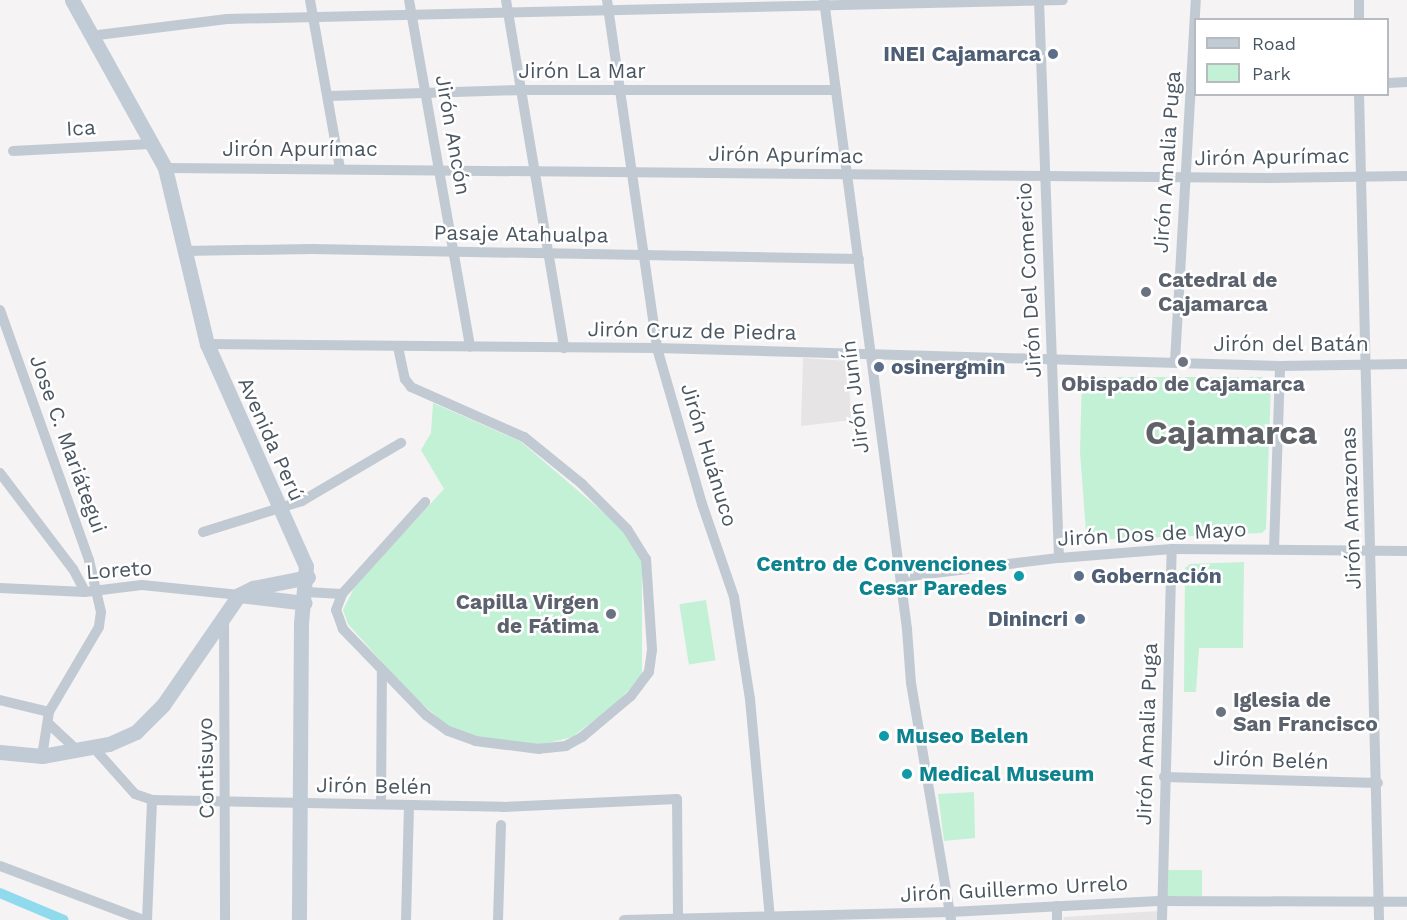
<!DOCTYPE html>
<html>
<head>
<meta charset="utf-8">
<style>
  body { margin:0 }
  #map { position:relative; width:1407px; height:920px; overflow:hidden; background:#f5f3f3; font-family:"Work Sans",sans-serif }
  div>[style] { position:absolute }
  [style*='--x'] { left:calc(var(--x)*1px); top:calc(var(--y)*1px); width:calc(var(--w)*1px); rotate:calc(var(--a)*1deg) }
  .education>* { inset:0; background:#e6e4e5 }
  .green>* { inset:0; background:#c3f1d5; transform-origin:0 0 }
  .canal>* { height:10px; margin:-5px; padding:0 5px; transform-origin:5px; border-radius:5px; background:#90daee }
  .street>* { height:10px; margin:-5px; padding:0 5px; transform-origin:5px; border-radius:5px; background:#c1cad2 }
  .secondary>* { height:15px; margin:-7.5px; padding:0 7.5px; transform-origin:7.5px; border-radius:7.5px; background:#c1cbd6 }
  .dots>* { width:16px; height:16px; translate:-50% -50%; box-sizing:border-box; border:3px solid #fff; border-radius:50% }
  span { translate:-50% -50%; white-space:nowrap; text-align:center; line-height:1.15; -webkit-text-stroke:5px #fff; paint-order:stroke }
  .service-label { font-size:21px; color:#4e5e75; font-weight:700 }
  .right { translate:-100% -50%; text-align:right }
  .left { translate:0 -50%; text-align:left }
  .street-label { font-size:21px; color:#4a5661 }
  .worship-label { font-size:21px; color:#5b616d; font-weight:700 }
  .culture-label { font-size:21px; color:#0d838f; font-weight:700 }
  .town-label { font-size:33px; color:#5f6368; font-weight:700 }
  .legend { position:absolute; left:1194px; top:18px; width:195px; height:78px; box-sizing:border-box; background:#fff; border:2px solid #b7bbc0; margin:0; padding:8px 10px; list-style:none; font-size:18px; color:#4a5661 }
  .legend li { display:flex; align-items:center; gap:12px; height:30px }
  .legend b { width:30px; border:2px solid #b7bbc0 }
</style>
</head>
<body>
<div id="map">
  <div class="education">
    <i style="clip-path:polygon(803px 358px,848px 361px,851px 420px,801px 426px)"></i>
    <i style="clip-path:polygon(1158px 911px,1158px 920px,1064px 920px,1063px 917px)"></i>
  </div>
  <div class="green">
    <i style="clip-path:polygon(1082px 377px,1262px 377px,1271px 384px,1266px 529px,1262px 533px,1093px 540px,1086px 532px,1080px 452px)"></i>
    <i style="clip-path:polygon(433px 403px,520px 441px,625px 531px,642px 560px,642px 675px,617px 703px,572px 737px,540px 745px,482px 738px,449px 728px,404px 687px,348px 624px,343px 610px,355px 586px,444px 489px,421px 450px,431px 433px)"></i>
    <i style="clip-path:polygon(1244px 562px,1243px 648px,1199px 648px,1196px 692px,1184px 692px,1185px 568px,1190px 564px)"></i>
    <i style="left:706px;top:600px;width:61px;height:27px;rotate:81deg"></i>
    <i style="clip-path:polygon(974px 792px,975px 838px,944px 841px,938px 794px)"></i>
    <i style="left:1167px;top:870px;width:35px;height:26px"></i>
  </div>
  <div class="canal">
    <i style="--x:0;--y:893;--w:69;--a:22.9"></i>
  </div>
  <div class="street">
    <i style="--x:310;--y:0;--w:171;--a:79.9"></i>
    <i style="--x:409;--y:0;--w:352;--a:80"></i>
    <i style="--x:506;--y:0;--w:353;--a:80.5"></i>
    <i style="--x:607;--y:0;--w:352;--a:81.8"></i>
    <i style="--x:657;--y:348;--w:162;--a:73.9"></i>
    <i style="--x:702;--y:504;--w:98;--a:71"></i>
    <i style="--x:734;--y:597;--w:103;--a:81.1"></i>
    <i style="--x:750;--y:699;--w:222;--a:84.8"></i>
    <i style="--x:824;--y:0;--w:634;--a:82.48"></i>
    <i style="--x:907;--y:629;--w:54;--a:85.8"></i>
    <i style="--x:911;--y:683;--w:240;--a:80.4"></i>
    <i style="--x:1039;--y:0;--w:558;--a:87.95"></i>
    <i style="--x:1359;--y:0;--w:20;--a:90"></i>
    <i style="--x:90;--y:36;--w:138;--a:-7.1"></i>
    <i style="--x:227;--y:19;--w:836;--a:-1.3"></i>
    <i style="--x:1388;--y:83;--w:19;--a:-3"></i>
    <i style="--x:1359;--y:94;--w:826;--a:88.61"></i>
    <i style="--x:329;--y:96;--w:194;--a:-1.8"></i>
    <i style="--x:523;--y:90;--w:313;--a:0"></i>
    <i style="--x:13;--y:151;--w:137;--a:-2.9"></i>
    <i style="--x:165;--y:168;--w:1103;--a:0.52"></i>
    <i style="--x:1268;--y:178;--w:139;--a:-0.8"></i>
    <i style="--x:183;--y:251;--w:129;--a:-0.9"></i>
    <i style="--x:312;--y:249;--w:547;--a:1.05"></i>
    <i style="--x:0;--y:310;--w:265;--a:70.4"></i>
    <i style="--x:89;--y:560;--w:53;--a:77"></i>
    <i style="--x:101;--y:612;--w:15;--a:98"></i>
    <i style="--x:99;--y:627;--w:99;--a:120.5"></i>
    <i style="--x:207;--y:344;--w:450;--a:0.5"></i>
    <i style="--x:657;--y:348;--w:623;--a:1.65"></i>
    <i style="--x:1280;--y:366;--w:127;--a:-0.9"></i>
    <i style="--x:398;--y:347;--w:33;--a:78"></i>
    <i style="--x:405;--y:379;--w:10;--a:53"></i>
    <i style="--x:411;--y:387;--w:124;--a:23.9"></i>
    <i style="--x:524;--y:437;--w:75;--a:39"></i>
    <i style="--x:582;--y:484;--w:64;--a:45"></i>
    <i style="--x:627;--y:529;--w:36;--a:58"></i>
    <i style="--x:646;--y:559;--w:91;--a:86.2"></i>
    <i style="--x:652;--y:650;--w:22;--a:98"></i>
    <i style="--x:649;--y:672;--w:30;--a:127"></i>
    <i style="--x:631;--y:696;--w:64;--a:140.1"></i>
    <i style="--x:582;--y:737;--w:18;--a:151"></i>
    <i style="--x:566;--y:746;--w:27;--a:174"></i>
    <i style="--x:539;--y:749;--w:64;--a:-172.8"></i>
    <i style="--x:476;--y:741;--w:30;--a:-160"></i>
    <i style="--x:448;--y:731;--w:27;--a:-144"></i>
    <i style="--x:426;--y:715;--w:120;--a:-134"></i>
    <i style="--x:343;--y:629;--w:20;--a:-110"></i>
    <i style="--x:336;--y:610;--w:17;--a:-69"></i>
    <i style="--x:342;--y:594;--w:124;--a:-47.9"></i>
    <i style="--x:1175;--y:361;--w:362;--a:-86.7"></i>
    <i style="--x:0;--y:473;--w:121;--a:52.8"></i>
    <i style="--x:73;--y:569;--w:26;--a:62"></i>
    <i style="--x:203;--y:532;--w:104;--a:-17.4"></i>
    <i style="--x:302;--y:501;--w:115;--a:-30.4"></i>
    <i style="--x:1274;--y:549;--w:183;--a:-88.1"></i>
    <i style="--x:901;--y:577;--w:159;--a:-6.9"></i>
    <i style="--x:1059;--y:558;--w:113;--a:-4.6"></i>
    <i style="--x:1172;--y:549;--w:235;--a:0.5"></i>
    <i style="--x:0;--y:588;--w:85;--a:2.7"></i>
    <i style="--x:85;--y:592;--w:57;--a:-7"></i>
    <i style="--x:142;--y:585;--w:98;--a:5.9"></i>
    <i style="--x:306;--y:592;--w:36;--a:3"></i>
    <i style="--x:224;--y:617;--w:303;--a:89.8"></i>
    <i style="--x:0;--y:700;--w:50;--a:13.8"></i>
    <i style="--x:49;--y:712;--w:45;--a:99"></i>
    <i style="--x:49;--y:724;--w:38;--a:43"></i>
    <i style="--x:93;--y:747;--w:63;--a:48.2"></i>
    <i style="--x:135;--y:794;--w:18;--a:19"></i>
    <i style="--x:152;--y:800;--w:351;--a:1.1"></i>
    <i style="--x:503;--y:807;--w:174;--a:-2.6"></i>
    <i style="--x:677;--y:799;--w:121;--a:89.5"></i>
    <i style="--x:1164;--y:777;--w:214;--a:1.6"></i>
    <i style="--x:381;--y:803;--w:133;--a:-89.6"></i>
    <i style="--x:0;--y:866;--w:154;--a:20.6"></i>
    <i style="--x:1057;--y:906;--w:14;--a:90"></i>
    <i style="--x:147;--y:920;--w:120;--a:-87.6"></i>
    <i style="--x:406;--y:920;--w:114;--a:-88.5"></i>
    <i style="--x:498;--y:920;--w:95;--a:-88.2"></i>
    <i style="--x:624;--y:920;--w:326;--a:-1.4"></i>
    <i style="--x:950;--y:912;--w:213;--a:-3"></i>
    <i style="--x:1163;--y:901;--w:244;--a:0.2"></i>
    <i style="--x:1162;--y:920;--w:371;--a:-88.5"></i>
  </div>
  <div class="secondary">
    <i style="--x:72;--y:0;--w:192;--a:61"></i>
    <i style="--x:165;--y:168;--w:181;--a:76.6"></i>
    <i style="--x:207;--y:344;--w:243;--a:66"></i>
    <i style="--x:306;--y:566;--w:57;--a:95"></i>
    <i style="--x:301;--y:623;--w:297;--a:90.4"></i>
    <i style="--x:239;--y:595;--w:66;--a:6.9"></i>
    <i style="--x:0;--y:752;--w:42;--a:5.4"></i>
    <i style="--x:42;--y:756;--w:68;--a:-10.2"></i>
    <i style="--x:109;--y:744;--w:30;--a:-24"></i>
    <i style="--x:136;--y:732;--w:38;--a:-45"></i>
    <i style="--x:163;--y:705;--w:134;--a:-55.4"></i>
    <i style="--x:239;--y:595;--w:16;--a:-27"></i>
    <i style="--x:253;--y:588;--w:56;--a:-11.3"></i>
  </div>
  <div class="dots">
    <i style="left:1053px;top:54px;background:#5c6f8a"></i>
    <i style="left:1146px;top:292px;background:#6b7280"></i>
    <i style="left:1183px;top:362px;background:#6b7280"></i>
    <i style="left:879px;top:367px;background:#5c6f8a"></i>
    <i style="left:1019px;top:576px;background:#0f9aa8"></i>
    <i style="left:1079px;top:576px;background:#5c6f8a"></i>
    <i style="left:611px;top:614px;background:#6b7280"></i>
    <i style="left:1080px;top:619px;background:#5c6f8a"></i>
    <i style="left:1221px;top:712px;background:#6b7280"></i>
    <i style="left:884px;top:736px;background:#0f9aa8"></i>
    <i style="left:907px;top:774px;background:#0f9aa8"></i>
  </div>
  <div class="service-label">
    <span class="right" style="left:1041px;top:54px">INEI Cajamarca</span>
    <span class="left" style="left:891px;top:367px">osinergmin</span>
    <span class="left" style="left:1091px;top:576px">Gobernación</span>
    <span class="right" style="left:1068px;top:619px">Dinincri</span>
  </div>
  <div class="street-label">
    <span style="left:582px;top:71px">Jirón La Mar</span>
    <span style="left:81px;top:128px;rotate:-3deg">Ica</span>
    <span style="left:453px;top:135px;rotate:80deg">Jirón Ancón</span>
    <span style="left:300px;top:149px">Jirón Apurímac</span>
    <span style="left:786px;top:155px;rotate:1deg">Jirón Apurímac</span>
    <span style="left:1272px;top:157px;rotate:-1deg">Jirón Apurímac</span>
    <span style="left:1167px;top:162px;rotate:-86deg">Jirón Amalia Puga</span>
    <span style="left:521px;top:234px;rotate:1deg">Pasaje Atahualpa</span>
    <span style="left:1029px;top:280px;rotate:-93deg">Jirón Del Comercio</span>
    <span style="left:692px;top:331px;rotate:1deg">Jirón Cruz de Piedra</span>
    <span style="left:1291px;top:344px">Jirón del Batán</span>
    <span style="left:855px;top:397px;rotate:-97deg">Jirón Junín</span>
    <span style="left:271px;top:439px;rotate:66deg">Avenida Perú</span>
    <span style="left:68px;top:444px;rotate:70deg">Jose C. Mariátegui</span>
    <span style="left:709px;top:455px;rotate:73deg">Jirón Huánuco</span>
    <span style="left:1351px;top:508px;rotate:-92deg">Jirón Amazonas</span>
    <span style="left:1152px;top:534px;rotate:-3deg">Jirón Dos de Mayo</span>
    <span style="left:119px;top:570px;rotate:-4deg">Loreto</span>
    <span style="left:1147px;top:734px;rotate:-88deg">Jirón Amalia Puga</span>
    <span style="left:1271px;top:760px;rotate:2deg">Jirón Belén</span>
    <span style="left:206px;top:768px;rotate:-91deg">Contisuyo</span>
    <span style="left:374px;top:786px;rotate:1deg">Jirón Belén</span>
    <span style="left:1014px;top:889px;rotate:-3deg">Jirón Guillermo Urrelo</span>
  </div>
  <div class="worship-label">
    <span class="left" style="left:1158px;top:292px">Catedral de<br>Cajamarca</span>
    <span style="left:1183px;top:384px">Obispado de Cajamarca</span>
    <span class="right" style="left:599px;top:614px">Capilla Virgen<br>de Fátima</span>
    <span class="left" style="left:1233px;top:712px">Iglesia de<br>San Francisco</span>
  </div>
  <div class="culture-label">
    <span class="right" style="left:1007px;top:576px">Centro de Convenciones<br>Cesar Paredes</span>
    <span class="left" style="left:896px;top:736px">Museo Belen</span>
    <span class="left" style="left:919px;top:774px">Medical Museum</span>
  </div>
  <div class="town-label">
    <span style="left:1231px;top:433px">Cajamarca</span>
  </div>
  <ul class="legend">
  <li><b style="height:8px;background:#c1cbd6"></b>Road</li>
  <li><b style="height:16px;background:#c3f1d5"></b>Park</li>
  </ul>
</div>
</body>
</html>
